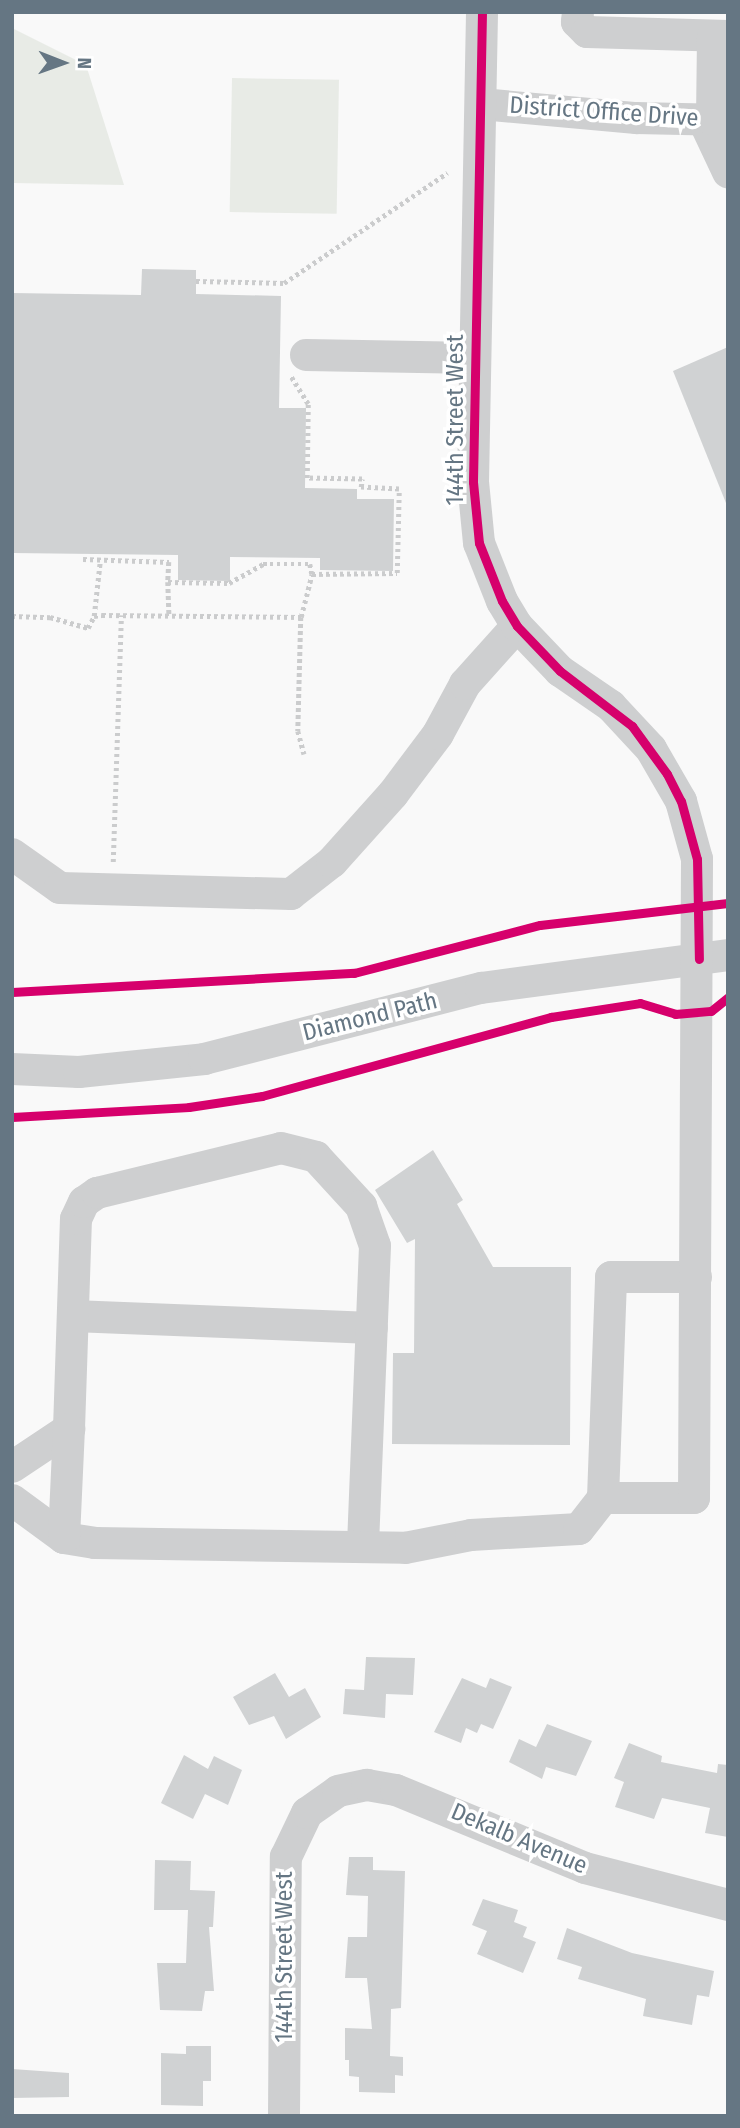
<!DOCTYPE html>
<html>
<head>
<meta charset="utf-8">
<style>
  body { margin:0 }
  #map { position:relative; width:740px; height:2128px; overflow:hidden; background:#f9f9f9; font-family:"Fira Sans Condensed",sans-serif }
  div>[style] { position:absolute }
  [style*='--x'] { left:calc(var(--x)*1px); top:calc(var(--y)*1px); width:calc(var(--w)*1px); rotate:calc(var(--a)*1deg) }
  .green>* { inset:0; background:#e8ebe6; transform-origin:0 0 }
  .building>* { inset:0; background:#d0d2d3 }
  .path>* { height:4.5px; margin-top:-2.25px; transform-origin:0; background:repeating-linear-gradient(90deg,#cbcccd 0 3.5px,transparent 0 7px) }
  .minor>* { height:32px; margin:-16px; padding:0 16px; transform-origin:16px; border-radius:16px; background:#cecfd0 }
  .cycleway>* { height:9px; margin:-4.5px; padding:0 4.5px; transform-origin:4.5px; border-radius:4.5px; background:#d6006c }
  span { translate:-50% -50%; white-space:nowrap; text-align:center; line-height:1.15; -webkit-text-stroke:7px #fff; paint-order:stroke }
  .street-label { font-size:24px; color:#657683 }
  .frame { position:absolute; inset:0; border:14px solid #657683; pointer-events:none }
  .north { position:absolute; left:28px; top:28px; width:70px; height:70px; -webkit-text-stroke:5px #fff; paint-order:stroke; rotate:91deg; font-size:19px; font-weight:700; line-height:28px; text-align:center; color:#657683 }
  .north::after { content:''; display:block; margin:auto; width:24px; height:32px; background:#657683; clip-path:polygon(50% 0,100% 100%,50% 72%,0 100%) }
</style>
</head>
<body>
<div id="map">
  <div class="green">
    <i style="clip-path:polygon(12px 28px,86px 65px,124px 185px,12px 183px)"></i>
    <i style="left:232px;top:78px;width:107px;height:134px;rotate:1deg"></i>
  </div>
  <div class="building">
    <i style="clip-path:polygon(142px 269px,196px 270px,196px 294px,281px 296px,279px 408px,306px 408px,305px 488px,357px 489px,357px 499px,394px 499px,393px 571px,320px 570px,320px 558px,230px 557px,230px 581px,178px 580px,178px 555px,12px 553px,12px 293px,141px 295px)"></i>
    <i style="clip-path:polygon(728px 347px,728px 508px,673px 371px)"></i>
    <i style="clip-path:polygon(433px 1150px,463px 1200px,457px 1204px,493px 1267px,571px 1267px,570px 1445px,392px 1444px,393px 1353px,414px 1353px,415px 1239px,407px 1243px,375px 1190px)"></i>
    <i style="clip-path:polygon(366px 1657px,415px 1658px,413px 1695px,386px 1694px,385px 1718px,343px 1714px,345px 1689px,364px 1690px)"></i>
    <i style="clip-path:polygon(275px 1673px,289px 1697px,305px 1688px,321px 1717px,286px 1739px,274px 1716px,249px 1725px,233px 1697px)"></i>
    <i style="clip-path:polygon(462px 1678px,486px 1688px,490px 1678px,512px 1687px,493px 1729px,481px 1724px,477px 1733px,466px 1728px,461px 1743px,434px 1732px)"></i>
    <i style="clip-path:polygon(547px 1724px,592px 1741px,576px 1776px,546px 1767px,542px 1779px,509px 1762px,519px 1739px,536px 1747px)"></i>
    <i style="clip-path:polygon(629px 1743px,662px 1756px,661px 1762px,717px 1773px,718px 1764px,728px 1765px,728px 1837px,705px 1833px,710px 1808px,662px 1798px,654px 1819px,615px 1807px,624px 1782px,614px 1778px)"></i>
    <i style="clip-path:polygon(184px 1755px,208px 1769px,214px 1756px,242px 1770px,228px 1805px,205px 1794px,193px 1819px,161px 1803px)"></i>
    <i style="clip-path:polygon(349px 1857px,373px 1857px,373px 1870px,405px 1871px,401px 2008px,391px 2009px,390px 2056px,403px 2057px,403px 2076px,395px 2075px,395px 2093px,359px 2092px,359px 2077px,349px 2076px,349px 2060px,345px 2060px,345px 2028px,372px 2029px,367px 1978px,345px 1978px,348px 1937px,367px 1937px,368px 1896px,346px 1895px)"></i>
    <i style="clip-path:polygon(155px 1860px,191px 1861px,190px 1890px,215px 1891px,213px 1927px,209px 1927px,214px 1991px,205px 1991px,202px 2011px,160px 2010px,157px 1963px,186px 1963px,188px 1910px,154px 1910px)"></i>
    <i style="clip-path:polygon(483px 1899px,518px 1910px,514px 1922px,527px 1927px,523px 1937px,536px 1942px,523px 1973px,477px 1954px,487px 1931px,472px 1925px)"></i>
    <i style="clip-path:polygon(567px 1928px,632px 1953px,714px 1971px,709px 1997px,697px 1995px,692px 2025px,643px 2016px,646px 1999px,578px 1979px,582px 1967px,557px 1959px)"></i>
    <i style="clip-path:polygon(186px 2046px,211px 2046px,211px 2081px,203px 2081px,203px 2106px,161px 2105px,161px 2053px,186px 2054px)"></i>
    <i style="clip-path:polygon(12px 2069px,69px 2073px,69px 2097px,12px 2098px)"></i>
  </div>
  <div class="path">
    <i style="--x:196;--y:281;--w:88;--a:1.3"></i>
    <i style="--x:284;--y:283;--w:197;--a:-34"></i>
    <i style="--x:83;--y:559;--w:86;--a:2"></i>
    <i style="--x:169;--y:562;--w:20;--a:93"></i>
    <i style="--x:168;--y:582;--w:61;--a:0.9"></i>
    <i style="--x:229;--y:583;--w:39;--a:-29"></i>
    <i style="--x:263;--y:564;--w:47;--a:0"></i>
    <i style="--x:310;--y:564;--w:10;--a:79"></i>
    <i style="--x:312;--y:574;--w:85;--a:-0.7"></i>
    <i style="--x:397;--y:573;--w:84;--a:-88.6"></i>
    <i style="--x:399;--y:489;--w:38;--a:-177"></i>
    <i style="--x:361;--y:487;--w:8;--a:-83"></i>
    <i style="--x:362;--y:479;--w:55;--a:-179"></i>
    <i style="--x:307;--y:478;--w:74;--a:-89.2"></i>
    <i style="--x:308;--y:404;--w:32;--a:-122"></i>
    <i style="--x:168;--y:582;--w:34;--a:88"></i>
    <i style="--x:12;--y:616;--w:38;--a:2"></i>
    <i style="--x:50;--y:617;--w:40;--a:16"></i>
    <i style="--x:88;--y:628;--w:13;--a:-63"></i>
    <i style="--x:94;--y:616;--w:8;--a:-7"></i>
    <i style="--x:102;--y:615;--w:199;--a:0.6"></i>
    <i style="--x:301;--y:617;--w:114;--a:91.5"></i>
    <i style="--x:298;--y:731;--w:24;--a:75"></i>
    <i style="--x:94;--y:616;--w:54;--a:-83.7"></i>
    <i style="--x:301;--y:617;--w:44;--a:-75.7"></i>
    <i style="--x:113;--y:862;--w:247;--a:-88.1"></i>
  </div>
  <div class="minor">
    <i style="--x:578;--y:12;--w:10;--a:96"></i>
    <i style="--x:577;--y:22;--w:14;--a:45"></i>
    <i style="--x:587;--y:32;--w:141;--a:1.6"></i>
    <i style="--x:481;--y:104;--w:156;--a:5.2"></i>
    <i style="--x:636;--y:118;--w:92;--a:1.2"></i>
    <i style="--x:703;--y:119;--w:59;--a:64.7"></i>
    <i style="--x:712;--y:119;--w:83;--a:-89.3"></i>
    <i style="--x:306;--y:355;--w:169;--a:1"></i>
    <i style="--x:12;--y:854;--w:59;--a:35.3"></i>
    <i style="--x:60;--y:888;--w:231;--a:1.5"></i>
    <i style="--x:291;--y:894;--w:52;--a:-38"></i>
    <i style="--x:332;--y:862;--w:91;--a:-48.1"></i>
    <i style="--x:393;--y:794;--w:75;--a:-53.1"></i>
    <i style="--x:438;--y:734;--w:57;--a:-61.6"></i>
    <i style="--x:465;--y:684;--w:78;--a:-48.1"></i>
    <i style="--x:12;--y:1069;--w:67;--a:2.6"></i>
    <i style="--x:79;--y:1072;--w:126;--a:-5.9"></i>
    <i style="--x:204;--y:1059;--w:286;--a:-14.4"></i>
    <i style="--x:481;--y:988;--w:249;--a:-7.6"></i>
    <i style="--x:73;--y:1316;--w:299;--a:2.3"></i>
    <i style="--x:12;--y:1467;--w:69;--a:-33.7"></i>
    <i style="--x:69;--y:1429;--w:210;--a:-88.1"></i>
    <i style="--x:76;--y:1219;--w:19;--a:-65"></i>
    <i style="--x:84;--y:1202;--w:16;--a:-35"></i>
    <i style="--x:97;--y:1193;--w:189;--a:-13.7"></i>
    <i style="--x:281;--y:1148;--w:36;--a:14"></i>
    <i style="--x:316;--y:1157;--w:67;--a:47.4"></i>
    <i style="--x:361;--y:1206;--w:42;--a:70.7"></i>
    <i style="--x:375;--y:1246;--w:301;--a:92.3"></i>
    <i style="--x:603;--y:1498;--w:221;--a:-87.9"></i>
    <i style="--x:611;--y:1277;--w:85;--a:0"></i>
    <i style="--x:12;--y:1500;--w:64;--a:36.2"></i>
    <i style="--x:64;--y:1538;--w:31;--a:9"></i>
    <i style="--x:95;--y:1543;--w:310;--a:0.9"></i>
    <i style="--x:405;--y:1548;--w:67;--a:-11.1"></i>
    <i style="--x:471;--y:1535;--w:108;--a:-3.2"></i>
    <i style="--x:579;--y:1529;--w:39;--a:-52"></i>
    <i style="--x:603;--y:1498;--w:91;--a:0"></i>
    <i style="--x:694;--y:1498;--w:639;--a:-89.73"></i>
    <i style="--x:697;--y:859;--w:60;--a:-105.4"></i>
    <i style="--x:681;--y:801;--w:60;--a:-120"></i>
    <i style="--x:651;--y:749;--w:59;--a:-132.9"></i>
    <i style="--x:611;--y:706;--w:62;--a:-145.5"></i>
    <i style="--x:560;--y:671;--w:62;--a:-133.7"></i>
    <i style="--x:517;--y:626;--w:29;--a:-121"></i>
    <i style="--x:502;--y:601;--w:62;--a:-111.6"></i>
    <i style="--x:479;--y:543;--w:61;--a:-95.6"></i>
    <i style="--x:473;--y:482;--w:470;--a:-88.9"></i>
    <i style="--x:64;--y:1538;--w:109;--a:-87.4"></i>
    <i style="--x:284;--y:2116;--w:259;--a:-89.6"></i>
    <i style="--x:286;--y:1857;--w:49;--a:-64.5"></i>
    <i style="--x:307;--y:1813;--w:38;--a:-35"></i>
    <i style="--x:338;--y:1791;--w:30;--a:-12"></i>
    <i style="--x:367;--y:1785;--w:29;--a:10"></i>
    <i style="--x:396;--y:1790;--w:204;--a:22.4"></i>
    <i style="--x:585;--y:1868;--w:148;--a:14.5"></i>
  </div>
  <div class="cycleway">
    <i style="--x:482;--y:12;--w:470;--a:91.1"></i>
    <i style="--x:473;--y:482;--w:61;--a:84.4"></i>
    <i style="--x:479;--y:543;--w:62;--a:68.4"></i>
    <i style="--x:502;--y:601;--w:29;--a:59"></i>
    <i style="--x:517;--y:626;--w:62;--a:46.3"></i>
    <i style="--x:560;--y:671;--w:91;--a:37.4"></i>
    <i style="--x:632;--y:726;--w:59;--a:53.9"></i>
    <i style="--x:667;--y:774;--w:30;--a:63"></i>
    <i style="--x:681;--y:801;--w:60;--a:74.6"></i>
    <i style="--x:697;--y:859;--w:100;--a:88.9"></i>
    <i style="--x:12;--y:992;--w:343;--a:-3.2"></i>
    <i style="--x:354;--y:973;--w:192;--a:-14.5"></i>
    <i style="--x:540;--y:925;--w:189;--a:-6.7"></i>
    <i style="--x:12;--y:1117;--w:177;--a:-3.2"></i>
    <i style="--x:189;--y:1107;--w:74;--a:-8.6"></i>
    <i style="--x:262;--y:1096;--w:300;--a:-15.3"></i>
    <i style="--x:551;--y:1017;--w:90;--a:-8.9"></i>
    <i style="--x:640;--y:1003;--w:37;--a:17"></i>
    <i style="--x:675;--y:1014;--w:36;--a:-5"></i>
    <i style="--x:711;--y:1011;--w:22;--a:-39"></i>
  </div>
  <div class="street-label">
    <span style="left:604px;top:112px;rotate:4deg">District Office Drive</span>
    <span style="left:456px;top:420px;rotate:-90deg">144th Street West</span>
    <span style="left:370px;top:1017px;rotate:-14deg">Diamond Path</span>
    <span style="left:519px;top:1839px;rotate:23deg">Dekalb Avenue</span>
    <span style="left:285px;top:1957px;rotate:-90deg">144th Street West</span>
  </div>
  <div class="frame"></div>
  <div class="north">N</div>
</div>
</body>
</html>
